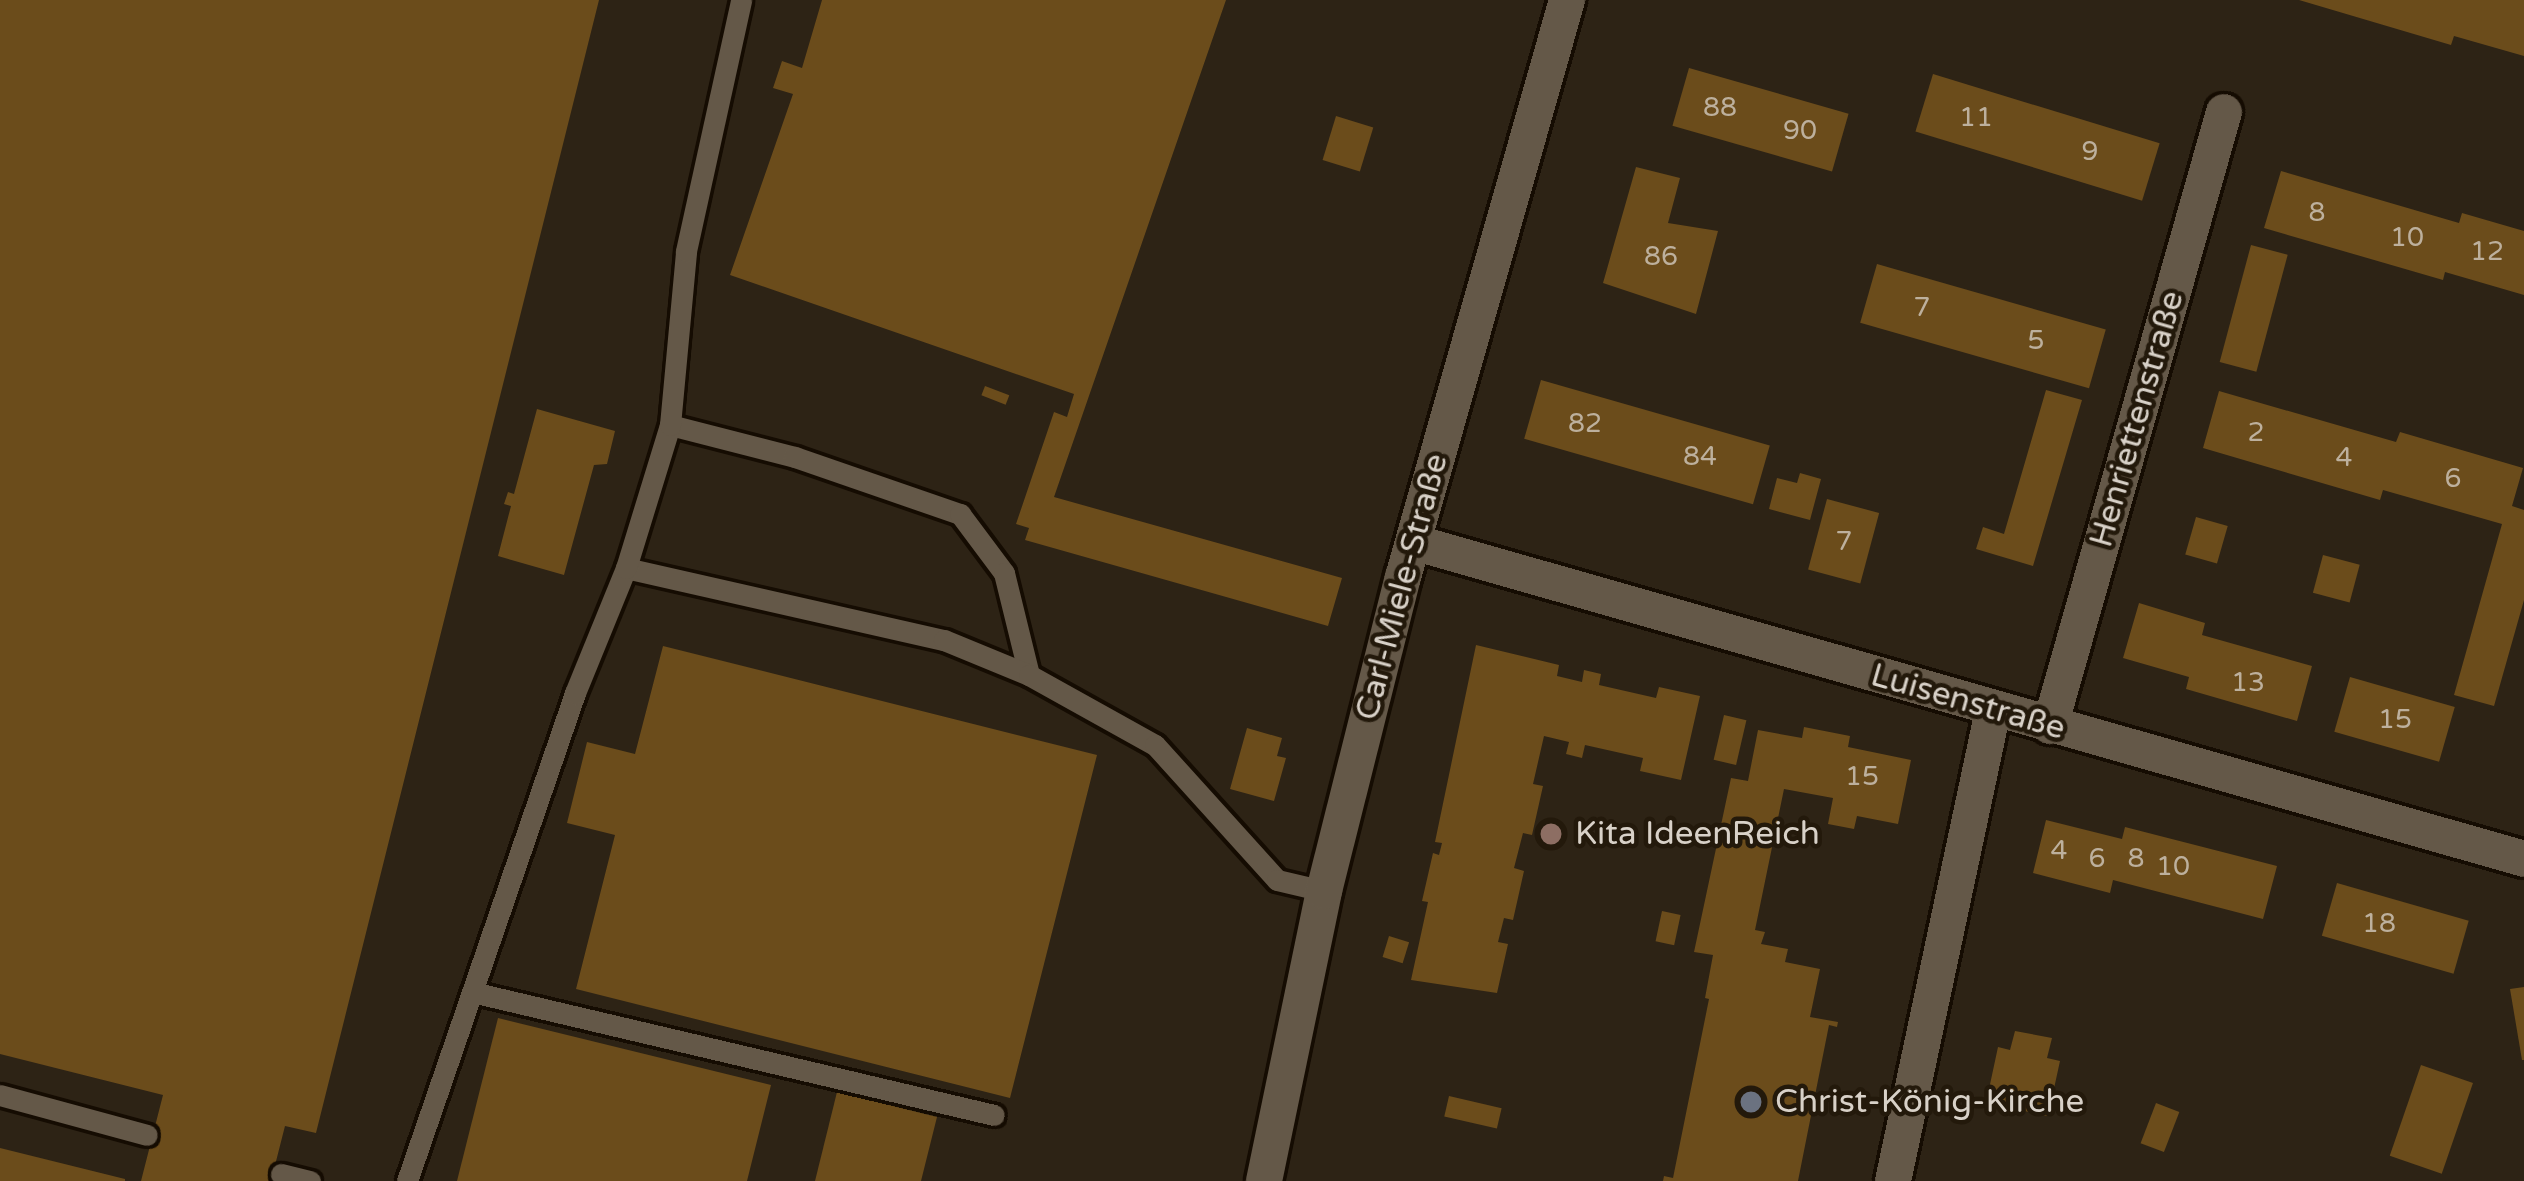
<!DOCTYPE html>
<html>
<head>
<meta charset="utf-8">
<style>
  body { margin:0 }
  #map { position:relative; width:2524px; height:1181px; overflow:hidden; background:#2d2315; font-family:"Varela Round",sans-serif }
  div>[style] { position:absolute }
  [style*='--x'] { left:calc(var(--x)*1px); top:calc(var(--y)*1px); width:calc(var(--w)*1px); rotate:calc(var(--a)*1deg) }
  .building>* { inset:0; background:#6b4c1b; transform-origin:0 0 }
  .roads { filter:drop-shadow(3px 0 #150c02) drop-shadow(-3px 0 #150c02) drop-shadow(0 3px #150c02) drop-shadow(0 -3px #150c02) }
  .service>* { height:21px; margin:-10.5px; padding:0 10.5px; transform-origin:10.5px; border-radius:10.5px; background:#645848 }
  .minor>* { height:36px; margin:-18px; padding:0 18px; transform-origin:18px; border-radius:18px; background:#645848 }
  .tertiary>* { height:36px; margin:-18px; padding:0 18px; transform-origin:18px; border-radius:18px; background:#645848 }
  .dots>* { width:33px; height:33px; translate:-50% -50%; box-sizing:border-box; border:6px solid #23190b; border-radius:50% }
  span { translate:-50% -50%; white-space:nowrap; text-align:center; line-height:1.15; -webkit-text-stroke:9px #23190b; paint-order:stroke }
  .number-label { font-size:27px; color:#bdb09d }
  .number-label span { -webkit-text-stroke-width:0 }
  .street-label { font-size:33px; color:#d8d1c8 }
  .poi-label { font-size:33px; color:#d8d1c8 }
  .left { translate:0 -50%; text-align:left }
</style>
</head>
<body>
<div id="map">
  <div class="building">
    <i style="clip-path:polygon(0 0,599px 0,316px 1133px,285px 1126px,271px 1181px,141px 1181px,163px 1095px,0 1054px)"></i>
    <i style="clip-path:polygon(822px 0,1226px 0,1054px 497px,1342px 578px,1328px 626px,1025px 540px,1029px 528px,1016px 524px,1054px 412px,1067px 417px,1074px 394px,730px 275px,793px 94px,773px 88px,782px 61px,802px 68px)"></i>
    <i style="clip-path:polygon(2299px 0,2524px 0,2524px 56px,2454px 36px,2451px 45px)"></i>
    <i style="left:1689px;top:68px;width:166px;height:60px;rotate:16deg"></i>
    <i style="left:1933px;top:74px;width:237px;height:60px;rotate:17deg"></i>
    <i style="left:1336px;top:116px;width:39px;height:46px;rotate:17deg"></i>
    <i style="clip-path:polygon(1636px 167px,1680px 178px,1668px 223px,1718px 231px,1696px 314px,1603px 283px)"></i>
    <i style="clip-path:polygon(2281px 171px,2459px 223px,2462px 213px,2524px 231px,2524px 295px,2445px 272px,2443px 280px,2264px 228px)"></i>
    <i style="left:2251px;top:245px;width:38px;height:121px;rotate:15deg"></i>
    <i style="left:1877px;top:264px;width:238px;height:61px;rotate:16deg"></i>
    <i style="left:1541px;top:380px;width:238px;height:61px;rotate:16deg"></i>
    <i style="left:985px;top:386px;width:26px;height:10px;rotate:21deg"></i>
    <i style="clip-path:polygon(2046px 390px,2082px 400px,2033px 566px,1976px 549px,1983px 527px,2004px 534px)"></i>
    <i style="clip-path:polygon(2219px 391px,2396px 442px,2400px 432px,2523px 468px,2512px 506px,2524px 510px,2524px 600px,2494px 706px,2454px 695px,2502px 524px,2383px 490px,2380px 500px,2203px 448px)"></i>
    <i style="clip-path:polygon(537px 409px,615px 431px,607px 464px,594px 465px,564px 575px,498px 556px,511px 506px,504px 504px,508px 492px,514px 494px)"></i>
    <i style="clip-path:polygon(1800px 473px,1821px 479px,1810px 520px,1769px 509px,1777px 478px,1797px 483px)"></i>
    <i style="left:1827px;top:499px;width:54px;height:73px;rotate:15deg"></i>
    <i style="left:2196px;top:517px;width:33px;height:39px;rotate:16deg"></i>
    <i style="left:2323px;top:555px;width:38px;height:39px;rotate:15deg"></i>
    <i style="clip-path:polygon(2139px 603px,2205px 623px,2202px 635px,2312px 666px,2297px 721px,2186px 689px,2189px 677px,2123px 658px)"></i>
    <i style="clip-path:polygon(1476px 645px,1559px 665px,1557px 676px,1582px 682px,1584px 670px,1601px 674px,1599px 685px,1656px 698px,1659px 687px,1700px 696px,1681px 780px,1640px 771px,1643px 758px,1585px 745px,1582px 758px,1566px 754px,1569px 742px,1544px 736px,1533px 784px,1543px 786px,1532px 835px,1523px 833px,1514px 868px,1524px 871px,1513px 920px,1504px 918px,1498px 942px,1508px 944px,1497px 993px,1411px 980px,1428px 902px,1422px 901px,1433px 853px,1439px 855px,1442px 843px,1435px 842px)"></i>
    <i style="clip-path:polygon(663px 646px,1097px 755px,1010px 1098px,576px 989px,615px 835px,567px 823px,587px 742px,635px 754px)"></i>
    <i style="left:2350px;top:677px;width:109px;height:57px;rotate:16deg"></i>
    <i style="left:1724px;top:715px;width:23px;height:46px;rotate:13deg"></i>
    <i style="clip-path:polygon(1804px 727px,1850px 736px,1848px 747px,1911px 760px,1898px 824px,1857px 816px,1854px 829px,1828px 824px,1833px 798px,1784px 789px,1755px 930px,1765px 932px,1761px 944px,1788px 949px,1785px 962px,1820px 969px,1810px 1017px,1838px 1022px,1837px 1027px,1829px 1025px,1798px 1181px,1663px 1181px,1664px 1176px,1673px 1178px,1709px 999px,1705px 998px,1713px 955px,1694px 952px,1731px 778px,1748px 781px,1758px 730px,1802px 738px)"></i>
    <i style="clip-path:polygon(1247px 728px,1282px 738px,1277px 756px,1286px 758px,1274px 801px,1230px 789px)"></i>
    <i style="clip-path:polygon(2046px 820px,2122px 839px,2125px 827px,2277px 866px,2263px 919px,2113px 880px,2110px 893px,2033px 873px)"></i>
    <i style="left:2337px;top:883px;width:137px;height:55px;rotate:16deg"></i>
    <i style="left:1662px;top:911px;width:19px;height:31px;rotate:12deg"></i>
    <i style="left:1389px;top:936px;width:21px;height:22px;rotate:17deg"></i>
    <i style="clip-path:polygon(2524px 987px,2524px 1060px,2522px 1060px,2510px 989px)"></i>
    <i style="clip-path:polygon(498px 1018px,771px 1085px,747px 1181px,457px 1181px)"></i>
    <i style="clip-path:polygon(2015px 1031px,2052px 1038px,2047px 1058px,2060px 1061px,2048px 1116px,1986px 1103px,1998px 1047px,2010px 1050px)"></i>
    <i style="left:2421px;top:1065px;width:55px;height:96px;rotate:19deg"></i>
    <i style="clip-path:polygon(837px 1092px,937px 1117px,921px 1181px,815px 1181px)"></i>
    <i style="left:1449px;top:1096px;width:54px;height:21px;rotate:13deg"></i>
    <i style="left:2156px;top:1103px;width:25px;height:43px;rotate:21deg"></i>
    <i style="clip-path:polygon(0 1148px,125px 1179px,125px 1181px,0 1181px)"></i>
  </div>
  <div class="roads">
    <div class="service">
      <i style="--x:670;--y:425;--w:129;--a:14.4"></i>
      <i style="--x:795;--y:457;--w:175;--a:19.1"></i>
      <i style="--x:960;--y:514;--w:74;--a:53.3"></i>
      <i style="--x:1004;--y:573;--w:105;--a:76.2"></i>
      <i style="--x:626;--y:568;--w:326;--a:12.8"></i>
      <i style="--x:944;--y:640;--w:92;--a:22.4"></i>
      <i style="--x:1029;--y:675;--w:144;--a:29.1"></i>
      <i style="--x:1155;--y:745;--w:182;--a:47.9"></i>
      <i style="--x:1277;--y:880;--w:48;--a:13.2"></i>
      <i style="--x:472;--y:992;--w:536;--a:13.26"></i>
      <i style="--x:0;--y:1095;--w:152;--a:15.2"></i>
      <i style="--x:281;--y:1174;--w:30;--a:14"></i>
      <i style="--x:407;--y:1181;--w:516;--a:-71"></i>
      <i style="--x:575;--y:693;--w:135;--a:-67.8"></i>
      <i style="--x:626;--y:568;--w:150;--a:-72.9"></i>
      <i style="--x:670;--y:425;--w:175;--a:-84.7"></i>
      <i style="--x:686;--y:251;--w:257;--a:-77.6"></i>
    </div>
    <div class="minor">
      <i style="--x:1413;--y:542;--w:1155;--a:15.92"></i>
      <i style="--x:2050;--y:726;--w:638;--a:-74.18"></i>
      <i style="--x:1893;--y:1181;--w:481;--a:-78"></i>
    </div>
    <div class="tertiary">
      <i style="--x:1264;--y:1181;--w:296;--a:-78.3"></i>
      <i style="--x:1324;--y:891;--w:324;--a:-75.9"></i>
      <i style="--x:1403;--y:577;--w:600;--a:-74.13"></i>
    </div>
  </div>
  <div class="dots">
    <i style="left:1551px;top:834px;background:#8d6e63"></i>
    <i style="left:1751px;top:1102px;background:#6b7280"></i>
  </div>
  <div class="number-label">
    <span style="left:1720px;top:108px">88</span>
    <span style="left:1976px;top:118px">11</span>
    <span style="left:1800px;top:131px">90</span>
    <span style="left:2090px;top:152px">9</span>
    <span style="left:2317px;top:213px">8</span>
    <span style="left:2407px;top:238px">10</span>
    <span style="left:2487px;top:252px">12</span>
    <span style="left:1661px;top:257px">86</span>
    <span style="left:1922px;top:308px">7</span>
    <span style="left:2036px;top:341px">5</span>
    <span style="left:1585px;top:424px">82</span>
    <span style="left:2256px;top:433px">2</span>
    <span style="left:1700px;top:457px">84</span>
    <span style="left:2344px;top:458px">4</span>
    <span style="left:2453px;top:479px">6</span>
    <span style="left:1844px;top:542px">7</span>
    <span style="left:2248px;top:683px">13</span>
    <span style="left:2395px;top:720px">15</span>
    <span style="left:1862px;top:777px">15</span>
    <span style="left:2059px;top:851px">4</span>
    <span style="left:2097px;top:859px">6</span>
    <span style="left:2136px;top:859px">8</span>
    <span style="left:2173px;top:867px">10</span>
    <span style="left:2379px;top:924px">18</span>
  </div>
  <div class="street-label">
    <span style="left:2137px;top:419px;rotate:-74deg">Henriettenstraße</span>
    <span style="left:1402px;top:587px;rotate:-75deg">Carl-Miele-Straße</span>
    <span style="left:1968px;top:702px;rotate:16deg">Luisenstraße</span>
  </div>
  <div class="poi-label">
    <span class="left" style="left:1575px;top:834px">Kita IdeenReich</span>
    <span class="left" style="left:1775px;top:1102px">Christ-König-Kirche</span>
  </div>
</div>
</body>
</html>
